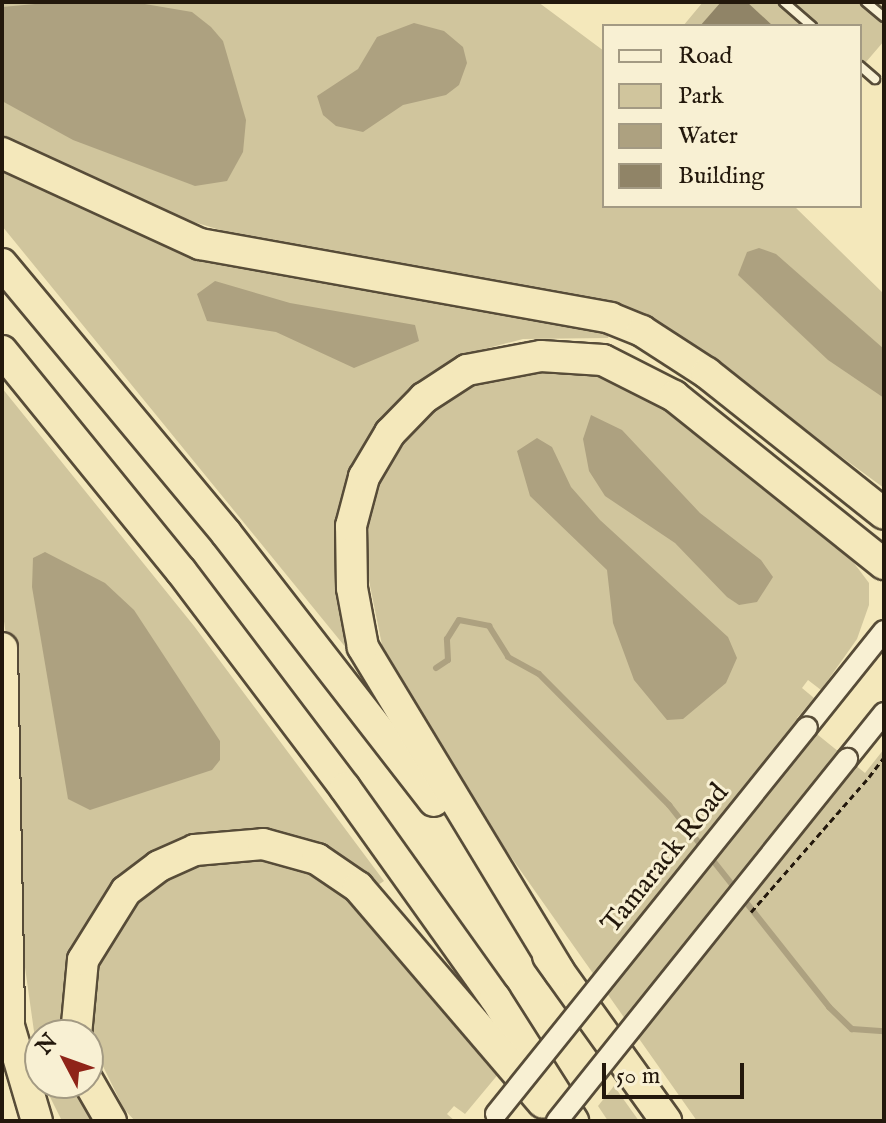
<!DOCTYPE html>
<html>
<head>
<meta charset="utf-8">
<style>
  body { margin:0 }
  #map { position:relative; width:886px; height:1123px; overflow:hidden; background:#f4e8bb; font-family:"IM FELL English",serif }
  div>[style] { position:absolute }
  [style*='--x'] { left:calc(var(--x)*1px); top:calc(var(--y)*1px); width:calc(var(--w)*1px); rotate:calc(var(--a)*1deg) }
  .green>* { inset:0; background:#d0c59d }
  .water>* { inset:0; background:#ada180 }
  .stream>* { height:6px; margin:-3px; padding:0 3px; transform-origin:3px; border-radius:3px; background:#ada180 }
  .building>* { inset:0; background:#908467 }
  .path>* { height:3px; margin-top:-1.5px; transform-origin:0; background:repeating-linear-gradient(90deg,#23180c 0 6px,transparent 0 10px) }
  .roads { filter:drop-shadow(2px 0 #574c38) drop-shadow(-2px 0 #574c38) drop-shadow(0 2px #574c38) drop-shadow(0 -2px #574c38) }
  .service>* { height:8px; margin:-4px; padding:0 4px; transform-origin:4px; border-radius:4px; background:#f8f0d3 }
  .tertiary>* { height:20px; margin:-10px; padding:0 10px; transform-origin:10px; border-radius:10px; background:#f8f0d3 }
  .motorway>* { height:30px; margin:-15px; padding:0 15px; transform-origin:15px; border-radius:15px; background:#f4e8bb }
  .path-bridge>* { height:3px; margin-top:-1.5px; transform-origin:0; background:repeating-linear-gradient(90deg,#23180c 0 6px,transparent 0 10px) }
  .bridges { filter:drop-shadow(2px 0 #574c38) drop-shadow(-2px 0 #574c38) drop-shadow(0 2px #574c38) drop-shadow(0 -2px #574c38) }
  .tertiary-bridge>* { height:20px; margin:-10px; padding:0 10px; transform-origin:10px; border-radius:10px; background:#f8f0d3 }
  span { translate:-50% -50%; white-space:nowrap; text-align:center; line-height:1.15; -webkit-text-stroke:6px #f8f0d3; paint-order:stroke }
  .street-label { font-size:28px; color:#23180c }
  .frame { position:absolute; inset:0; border:4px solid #23180c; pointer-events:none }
  .legend { position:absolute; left:602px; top:24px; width:260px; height:184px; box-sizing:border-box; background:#f8f0d3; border:2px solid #a39a83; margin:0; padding:10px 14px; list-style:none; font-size:24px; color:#23180c }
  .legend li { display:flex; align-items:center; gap:16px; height:40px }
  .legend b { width:40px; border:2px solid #a39a83 }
  .north { position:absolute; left:24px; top:1019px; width:80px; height:80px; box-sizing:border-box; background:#f8f0d3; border:2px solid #a39a83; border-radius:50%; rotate:311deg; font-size:22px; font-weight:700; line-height:32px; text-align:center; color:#23180c }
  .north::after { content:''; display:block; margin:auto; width:28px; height:36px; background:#8f2418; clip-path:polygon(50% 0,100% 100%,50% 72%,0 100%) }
  .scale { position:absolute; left:602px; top:1063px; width:142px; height:36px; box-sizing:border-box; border:4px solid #23180c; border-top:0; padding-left:10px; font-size:24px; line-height:28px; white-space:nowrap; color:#23180c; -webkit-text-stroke:6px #f8f0d3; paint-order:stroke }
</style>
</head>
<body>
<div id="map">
  <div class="green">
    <i style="clip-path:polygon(2px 2px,538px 2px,604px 51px,604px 206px,794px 206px,884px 294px,884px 488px,689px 345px,602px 302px,237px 235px,167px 214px,40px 157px,2px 134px)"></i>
    <i style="clip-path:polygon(703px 2px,884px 2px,884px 41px,860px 69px,860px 26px,683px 26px)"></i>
    <i style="clip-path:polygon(2px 166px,72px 201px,610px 329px,608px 338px,523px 339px,469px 353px,450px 363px,377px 432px,351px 654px,2px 226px)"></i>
    <i style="clip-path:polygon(552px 362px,627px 380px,848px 555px,869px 583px,869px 605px,857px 639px,821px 690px,808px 680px,802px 688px,814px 698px,797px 718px,865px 773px,884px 749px,884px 1121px,697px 1121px,437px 752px,384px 655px,366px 566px,368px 519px,382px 476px,424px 416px,469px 383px)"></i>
    <i style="clip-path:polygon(2px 388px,194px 626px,384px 881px,375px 887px,269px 834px,106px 896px,70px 964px,63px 1035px,40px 1035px,40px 1074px,21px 939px,12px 678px,2px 607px)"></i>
    <i style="clip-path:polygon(241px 855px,305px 867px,351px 895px,500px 1072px,465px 1114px,454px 1106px,447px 1114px,455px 1121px,135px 1121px,124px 1109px,93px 1046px,96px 963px,127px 908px,183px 866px)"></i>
    <i style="clip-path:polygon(43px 1083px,75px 1083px,95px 1121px,62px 1121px)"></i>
    <i style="clip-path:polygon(614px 1086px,639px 1121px,608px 1121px,598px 1106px)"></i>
  </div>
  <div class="water">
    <i style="clip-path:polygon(57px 2px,133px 2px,192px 12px,211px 27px,223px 41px,246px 120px,243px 152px,227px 181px,195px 186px,73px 140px,2px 101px,2px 7px)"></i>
    <i style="clip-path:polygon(414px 23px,444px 31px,463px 47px,467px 63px,459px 85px,446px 95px,403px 105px,363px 132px,336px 126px,323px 115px,317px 96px,358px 69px,377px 37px)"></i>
    <i style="clip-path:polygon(759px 248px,776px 254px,884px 349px,884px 398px,828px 360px,738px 275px,747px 252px)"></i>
    <i style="clip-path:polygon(215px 281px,290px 303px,415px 325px,419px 341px,354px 368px,276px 332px,207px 321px,197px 294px)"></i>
    <i style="clip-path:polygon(591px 415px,622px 430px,700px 513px,761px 560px,773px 577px,757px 602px,739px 605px,727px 597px,675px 543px,605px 496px,589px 471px,583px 439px)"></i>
    <i style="clip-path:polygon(537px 438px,552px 447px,571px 487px,600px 520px,728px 637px,737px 658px,726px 683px,683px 719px,667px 720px,634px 680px,613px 623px,607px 570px,530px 496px,517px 451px)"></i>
    <i style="clip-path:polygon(45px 552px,105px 583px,134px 610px,220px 741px,220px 760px,212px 770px,90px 810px,68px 799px,32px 587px,33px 558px)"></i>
  </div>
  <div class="stream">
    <i style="--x:436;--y:668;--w:14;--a:-34"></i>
    <i style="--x:448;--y:660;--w:21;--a:-93"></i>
    <i style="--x:447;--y:639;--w:22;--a:-58"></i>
    <i style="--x:459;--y:620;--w:31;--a:11"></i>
    <i style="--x:489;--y:626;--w:36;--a:58"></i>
    <i style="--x:508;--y:657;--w:35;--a:29"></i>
    <i style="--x:539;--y:674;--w:185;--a:45.2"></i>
    <i style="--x:669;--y:805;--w:258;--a:51.6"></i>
    <i style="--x:829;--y:1007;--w:32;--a:44"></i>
    <i style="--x:852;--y:1029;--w:32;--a:4"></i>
  </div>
  <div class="building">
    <i style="clip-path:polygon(721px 2px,747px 2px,773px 26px,700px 26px)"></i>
  </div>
  <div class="path">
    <i style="--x:869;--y:777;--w:25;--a:-53"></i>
  </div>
  <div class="roads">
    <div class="service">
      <i style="--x:784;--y:2;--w:37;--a:41"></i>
      <i style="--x:866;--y:2;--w:23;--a:40"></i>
      <i style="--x:860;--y:66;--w:20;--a:41"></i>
    </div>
    <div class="tertiary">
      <i style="--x:807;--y:727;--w:123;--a:-51.3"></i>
      <i style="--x:847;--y:759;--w:59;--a:-51.2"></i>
    </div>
    <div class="motorway">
      <i style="--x:2;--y:153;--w:218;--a:24.7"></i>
      <i style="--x:200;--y:244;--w:417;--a:10.2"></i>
      <i style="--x:610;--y:318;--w:35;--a:22"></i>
      <i style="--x:642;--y:331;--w:77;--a:32.9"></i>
      <i style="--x:707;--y:373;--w:226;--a:38.5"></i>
      <i style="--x:2;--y:264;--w:350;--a:50.2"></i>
      <i style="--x:226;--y:533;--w:339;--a:52.2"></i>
      <i style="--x:2;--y:351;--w:284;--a:50.9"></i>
      <i style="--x:181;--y:571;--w:272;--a:52.9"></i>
      <i style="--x:345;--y:788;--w:258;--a:54.5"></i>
      <i style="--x:495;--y:998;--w:146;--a:57.6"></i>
      <i style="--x:2;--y:648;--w:378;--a:88.9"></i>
      <i style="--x:9;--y:1026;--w:99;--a:73.6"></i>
      <i style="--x:548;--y:956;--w:203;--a:54.4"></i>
      <i style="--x:559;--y:971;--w:379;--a:-121.2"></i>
      <i style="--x:363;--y:647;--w:60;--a:-100.6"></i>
      <i style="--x:352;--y:588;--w:62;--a:-90.9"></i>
      <i style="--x:351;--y:526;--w:51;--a:-75.1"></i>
      <i style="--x:364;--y:477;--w:51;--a:-59.4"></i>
      <i style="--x:390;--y:433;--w:49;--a:-45.8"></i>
      <i style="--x:424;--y:398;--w:51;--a:-33.1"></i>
      <i style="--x:467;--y:370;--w:75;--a:-10.7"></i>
      <i style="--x:541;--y:356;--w:62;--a:3.7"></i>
      <i style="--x:603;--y:360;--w:80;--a:26.9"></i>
      <i style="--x:674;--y:396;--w:269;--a:38.7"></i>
      <i style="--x:76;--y:1035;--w:75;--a:-84.7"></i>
      <i style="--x:83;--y:960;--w:81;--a:-58.1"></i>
      <i style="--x:126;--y:891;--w:41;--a:-37.1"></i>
      <i style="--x:159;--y:866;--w:39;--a:-24"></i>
      <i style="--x:195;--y:850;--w:68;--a:-5"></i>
      <i style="--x:263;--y:844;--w:56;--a:15.5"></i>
      <i style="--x:317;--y:859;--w:50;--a:34.3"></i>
      <i style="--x:358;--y:887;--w:284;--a:49.4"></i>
      <i style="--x:88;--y:1081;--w:46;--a:60.1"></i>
    </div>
  </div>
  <div class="path-bridge">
    <i style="--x:751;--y:912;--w:179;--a:-48.8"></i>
  </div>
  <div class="bridges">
    <div class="tertiary-bridge">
      <i style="--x:496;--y:1114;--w:496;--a:-51.2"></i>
      <i style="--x:557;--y:1121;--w:464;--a:-51.3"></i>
    </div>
  </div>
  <div class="street-label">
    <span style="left:666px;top:859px;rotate:-51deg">Tamarack Road</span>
  </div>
  <div class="frame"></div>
  <ul class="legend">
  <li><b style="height:10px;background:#f8f0d3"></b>Road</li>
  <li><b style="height:22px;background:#d0c59d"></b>Park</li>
  <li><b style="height:22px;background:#ada180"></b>Water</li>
  <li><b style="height:22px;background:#908467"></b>Building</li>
  </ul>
  <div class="north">N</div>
  <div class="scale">50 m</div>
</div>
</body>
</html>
